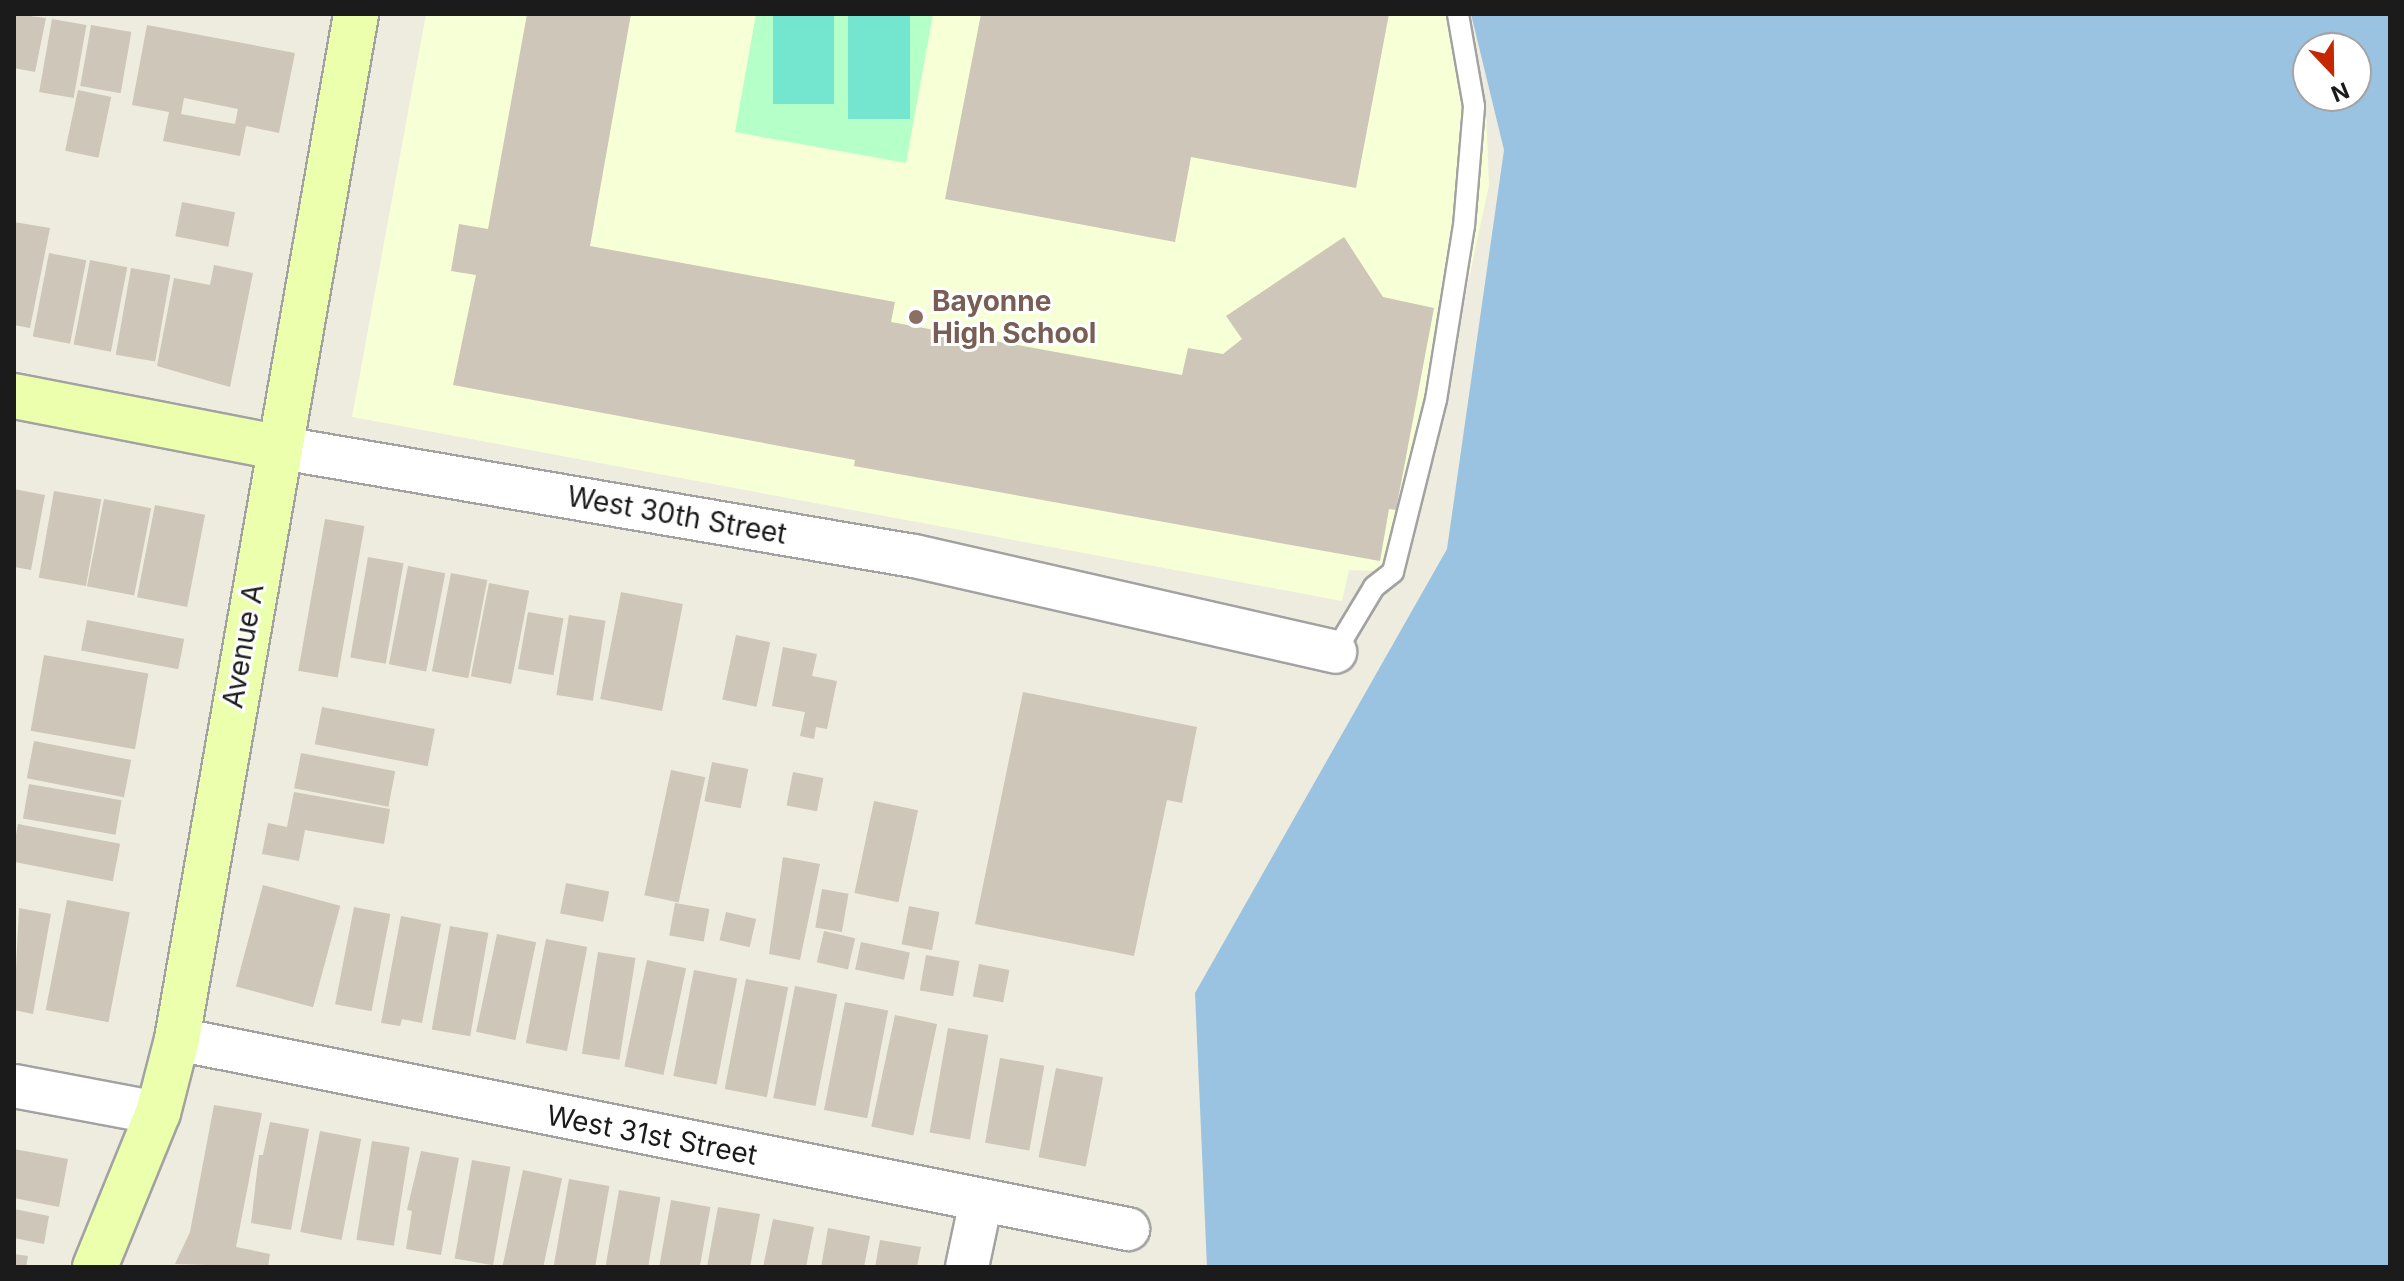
<!DOCTYPE html>
<html>
<head>
<meta charset="utf-8">
<style>
  body { margin:0 }
  #map { position:relative; width:2404px; height:1281px; overflow:hidden; background:#eeecdf; font-family:Inter,sans-serif }
  div>[style] { position:absolute }
  [style*='--x'] { left:calc(var(--x)*1px); top:calc(var(--y)*1px); width:calc(var(--w)*1px); rotate:calc(var(--a)*1deg) }
  .education>* { inset:0; background:#f7ffd7 }
  .park>* { inset:0; background:#b5ffc9 }
  .pitch>* { inset:0; background:#74e6d0; transform-origin:0 0 }
  .water>* { inset:0; background:#9ac3e1 }
  .building>* { inset:0; background:#cec6b8; transform-origin:0 0 }
  .roads { filter:drop-shadow(2px 0 #a2a2a2) drop-shadow(-2px 0 #a2a2a2) drop-shadow(0 2px #a2a2a2) drop-shadow(0 -2px #a2a2a2) }
  .lane>* { height:20px; margin:-10px; padding:0 10px; transform-origin:10px; border-radius:10px; background:#fff }
  .street>* { height:42px; margin:-21px; padding:0 21px; transform-origin:21px; border-radius:21px; background:#fff }
  .secondary>* { height:44px; margin:-22px; padding:0 22px; transform-origin:22px; border-radius:22px; background:#ebffac }
  .dots>* { width:22px; height:22px; translate:-50% -50%; box-sizing:border-box; border:4px solid #fff; border-radius:50% }
  span { translate:-50% -50%; white-space:nowrap; text-align:center; line-height:1.15; -webkit-text-stroke:6px #fff; paint-order:stroke }
  .education-label { font-size:28px; color:#785e54; font-weight:700 }
  .left { translate:0 -50%; text-align:left }
  .street-label { font-size:28px; color:#1b1b1b }
  .frame { position:absolute; inset:0; border:16px solid #1b1b1b; pointer-events:none }
  .north { position:absolute; left:2292px; top:32px; width:80px; height:80px; box-sizing:border-box; background:#fff; border:2px solid #a4a4a4; border-radius:50%; rotate:158deg; font-size:22px; font-weight:700; line-height:32px; text-align:center; color:#1b1b1b }
  .north::after { content:''; display:block; margin:auto; width:28px; height:36px; background:#c62600; clip-path:polygon(50% 0,100% 100%,50% 72%,0 100%) }
</style>
</head>
<body>
<div id="map">
  <div class="education">
    <i style="clip-path:polygon(426px 14px,1467px 14px,1486px 112px,1489px 185px,1406px 572px,1349px 570px,1342px 601px,352px 417px)"></i>
  </div>
  <div class="park">
    <i style="clip-path:polygon(756px 14px,933px 14px,906px 163px,735px 132px)"></i>
  </div>
  <div class="pitch">
    <i style="left:773px;top:14px;width:61px;height:90px"></i>
    <i style="left:848px;top:14px;width:62px;height:105px"></i>
  </div>
  <div class="water">
    <i style="clip-path:polygon(evenodd,1471px 14px,2390px 14px,2390px 1267px,1207px 1267px,1195px 993px,1447px 549px,1504px 150px,1471px 14px,2308px 48px,2356px 48px,2356px 96px,2308px 96px,2308px 48px)"></i>
  </div>
  <div class="building">
    <i style="clip-path:polygon(14px 14px,46px 18px,35px 72px,14px 68px)"></i>
    <i style="clip-path:polygon(527px 14px,631px 14px,590px 246px,895px 302px,891px 322px,1182px 375px,1188px 348px,1223px 354px,1242px 339px,1226px 316px,1344px 237px,1383px 297px,1434px 308px,1396px 510px,1389px 509px,1380px 561px,854px 466px,855px 460px,453px 385px,476px 275px,451px 271px,459px 224px,488px 229px)"></i>
    <i style="clip-path:polygon(981px 14px,1389px 14px,1356px 188px,1191px 157px,1175px 242px,945px 199px)"></i>
    <i style="left:52px;top:19px;width:35px;height:74px;rotate:10deg"></i>
    <i style="left:91px;top:25px;width:41px;height:62px;rotate:10deg"></i>
    <i style="clip-path:polygon(evenodd,147px 25px,295px 53px,279px 133px,246px 126px,240px 156px,163px 141px,169px 112px,132px 105px,147px 25px,184px 98px,238px 109px,235px 124px,181px 114px,184px 98px)"></i>
    <i style="left:78px;top:90px;width:34px;height:62px;rotate:12deg"></i>
    <i style="left:182px;top:202px;width:54px;height:35px;rotate:11deg"></i>
    <i style="clip-path:polygon(14px 222px,50px 228px,30px 328px,14px 325px)"></i>
    <i style="left:49px;top:253px;width:38px;height:85px;rotate:11deg"></i>
    <i style="left:90px;top:260px;width:38px;height:86px;rotate:11deg"></i>
    <i style="clip-path:polygon(214px 265px,253px 273px,230px 387px,157px 366px,174px 278px,210px 285px)"></i>
    <i style="left:131px;top:268px;width:40px;height:88px;rotate:10deg"></i>
    <i style="clip-path:polygon(14px 489px,45px 495px,31px 570px,14px 567px)"></i>
    <i style="left:54px;top:491px;width:48px;height:88px;rotate:10deg"></i>
    <i style="left:104px;top:499px;width:48px;height:89px;rotate:11deg"></i>
    <i style="left:155px;top:505px;width:51px;height:94px;rotate:11deg"></i>
    <i style="left:325px;top:519px;width:40px;height:154px;rotate:10deg"></i>
    <i style="left:368px;top:557px;width:36px;height:102px;rotate:10deg"></i>
    <i style="left:408px;top:566px;width:38px;height:100px;rotate:11deg"></i>
    <i style="left:451px;top:573px;width:37px;height:100px;rotate:11deg"></i>
    <i style="left:489px;top:583px;width:41px;height:95px;rotate:11deg"></i>
    <i style="left:621px;top:592px;width:63px;height:109px;rotate:11deg"></i>
    <i style="left:528px;top:612px;width:36px;height:58px;rotate:10deg"></i>
    <i style="left:569px;top:615px;width:37px;height:81px;rotate:9deg"></i>
    <i style="left:87px;top:620px;width:99px;height:31px;rotate:11deg"></i>
    <i style="left:736px;top:635px;width:35px;height:66px;rotate:12deg"></i>
    <i style="clip-path:polygon(783px 647px,817px 654px,812px 676px,837px 681px,827px 729px,816px 727px,814px 739px,800px 736px,805px 712px,772px 706px)"></i>
    <i style="left:44px;top:655px;width:106px;height:77px;rotate:10deg"></i>
    <i style="clip-path:polygon(1023px 692px,1197px 727px,1182px 803px,1167px 800px,1134px 956px,975px 924px)"></i>
    <i style="left:322px;top:707px;width:115px;height:38px;rotate:11deg"></i>
    <i style="left:34px;top:741px;width:99px;height:38px;rotate:11deg"></i>
    <i style="left:301px;top:753px;width:96px;height:36px;rotate:11deg"></i>
    <i style="left:712px;top:762px;width:37px;height:40px;rotate:11deg"></i>
    <i style="left:671px;top:770px;width:35px;height:128px;rotate:12deg"></i>
    <i style="left:793px;top:772px;width:31px;height:34px;rotate:11deg"></i>
    <i style="left:29px;top:784px;width:94px;height:35px;rotate:10deg"></i>
    <i style="clip-path:polygon(294px 792px,390px 809px,384px 844px,305px 830px,299px 861px,262px 854px,268px 823px,287px 827px)"></i>
    <i style="left:874px;top:801px;width:45px;height:94px;rotate:12deg"></i>
    <i style="left:18px;top:824px;width:104px;height:38px;rotate:11deg"></i>
    <i style="clip-path:polygon(783px 857px,820px 864px,800px 960px,769px 954px)"></i>
    <i style="left:566px;top:883px;width:44px;height:31px;rotate:11deg"></i>
    <i style="left:263px;top:885px;width:80px;height:105px;rotate:15deg"></i>
    <i style="left:822px;top:889px;width:27px;height:39px;rotate:10deg"></i>
    <i style="left:67px;top:900px;width:64px;height:112px;rotate:11deg"></i>
    <i style="left:675px;top:903px;width:35px;height:33px;rotate:10deg"></i>
    <i style="left:909px;top:906px;width:31px;height:39px;rotate:11deg"></i>
    <i style="left:354px;top:907px;width:37px;height:99px;rotate:11deg"></i>
    <i style="clip-path:polygon(19px 908px,51px 914px,33px 1014px,14px 1010px)"></i>
    <i style="left:726px;top:912px;width:31px;height:29px;rotate:13deg"></i>
    <i style="clip-path:polygon(401px 916px,441px 924px,422px 1023px,402px 1019px,400px 1026px,381px 1023px)"></i>
    <i style="left:450px;top:926px;width:39px;height:105px;rotate:10deg"></i>
    <i style="left:824px;top:931px;width:32px;height:32px;rotate:13deg"></i>
    <i style="left:497px;top:934px;width:40px;height:100px;rotate:12deg"></i>
    <i style="left:546px;top:939px;width:42px;height:106px;rotate:11deg"></i>
    <i style="left:861px;top:942px;width:50px;height:28px;rotate:12deg"></i>
    <i style="left:598px;top:952px;width:38px;height:103px;rotate:9deg"></i>
    <i style="left:926px;top:955px;width:34px;height:36px;rotate:10deg"></i>
    <i style="left:647px;top:960px;width:40px;height:109px;rotate:12deg"></i>
    <i style="left:979px;top:964px;width:31px;height:33px;rotate:11deg"></i>
    <i style="left:694px;top:970px;width:44px;height:108px;rotate:11deg"></i>
    <i style="left:746px;top:979px;width:43px;height:112px;rotate:11deg"></i>
    <i style="left:795px;top:986px;width:43px;height:114px;rotate:11deg"></i>
    <i style="left:845px;top:1002px;width:44px;height:110px;rotate:11deg"></i>
    <i style="left:895px;top:1015px;width:43px;height:114px;rotate:12deg"></i>
    <i style="left:948px;top:1028px;width:41px;height:106px;rotate:10deg"></i>
    <i style="left:1000px;top:1058px;width:45px;height:86px;rotate:10deg"></i>
    <i style="left:1056px;top:1068px;width:48px;height:91px;rotate:11deg"></i>
    <i style="clip-path:polygon(214px 1105px,262px 1113px,236px 1247px,270px 1254px,268px 1267px,175px 1264px,190px 1232px)"></i>
    <i style="clip-path:polygon(270px 1122px,309px 1129px,291px 1230px,251px 1223px,259px 1155px,263px 1155px)"></i>
    <i style="left:320px;top:1131px;width:42px;height:103px;rotate:11deg"></i>
    <i style="left:372px;top:1141px;width:38px;height:100px;rotate:9deg"></i>
    <i style="clip-path:polygon(14px 1149px,68px 1159px,59px 1207px,14px 1198px)"></i>
    <i style="clip-path:polygon(421px 1151px,459px 1158px,441px 1255px,406px 1249px,412px 1211px,407px 1210px)"></i>
    <i style="left:472px;top:1160px;width:39px;height:100px;rotate:10deg"></i>
    <i style="left:523px;top:1170px;width:40px;height:99px;rotate:12deg"></i>
    <i style="left:569px;top:1179px;width:41px;height:89px;rotate:10deg"></i>
    <i style="left:619px;top:1190px;width:42px;height:78px;rotate:10deg"></i>
    <i style="left:671px;top:1200px;width:40px;height:68px;rotate:10deg"></i>
    <i style="clip-path:polygon(718px 1207px,760px 1214px,750px 1267px,707px 1267px)"></i>
    <i style="clip-path:polygon(14px 1209px,49px 1216px,44px 1244px,14px 1238px)"></i>
    <i style="clip-path:polygon(773px 1219px,814px 1227px,806px 1267px,763px 1267px)"></i>
    <i style="clip-path:polygon(828px 1228px,870px 1236px,864px 1267px,821px 1267px)"></i>
    <i style="clip-path:polygon(880px 1240px,921px 1247px,917px 1267px,875px 1267px)"></i>
    <i style="clip-path:polygon(14px 1254px,28px 1256px,26px 1267px,14px 1267px)"></i>
  </div>
  <div class="roads">
    <div class="lane">
      <i style="--x:1335;--y:652;--w:76;--a:-59"></i>
      <i style="--x:1374;--y:587;--w:24;--a:-38"></i>
      <i style="--x:1393;--y:572;--w:177;--a:-76"></i>
      <i style="--x:1436;--y:400;--w:176;--a:-80.9"></i>
      <i style="--x:1464;--y:226;--w:120;--a:-85.2"></i>
      <i style="--x:1474;--y:106;--w:93;--a:-99.9"></i>
    </div>
    <div class="street">
      <i style="--x:276;--y:447;--w:647;--a:9.7"></i>
      <i style="--x:914;--y:556;--w:432;--a:12.8"></i>
      <i style="--x:177;--y:1039;--w:970;--a:11.3"></i>
      <i style="--x:14;--y:1086;--w:147;--a:10.6"></i>
      <i style="--x:967;--y:1267;--w:67;--a:-78"></i>
    </div>
    <div class="secondary">
      <i style="--x:14;--y:396;--w:267;--a:11"></i>
      <i style="--x:95;--y:1267;--w:166;--a:-67.8"></i>
      <i style="--x:158;--y:1113;--w:76;--a:-75.6"></i>
      <i style="--x:177;--y:1039;--w:1041;--a:-80.09"></i>
    </div>
  </div>
  <div class="dots">
    <i style="left:916px;top:317px;background:#8d6e63"></i>
  </div>
  <div class="education-label">
    <span class="left" style="left:932px;top:317px">Bayonne<br>High School</span>
  </div>
  <div class="street-label">
    <span style="left:677px;top:515px;rotate:10deg">West 30th Street</span>
    <span style="left:243px;top:646px;rotate:-80deg">Avenue A</span>
    <span style="left:652px;top:1135px;rotate:11deg">West 31st Street</span>
  </div>
  <div class="frame"></div>
  <div class="north">N</div>
</div>
</body>
</html>
